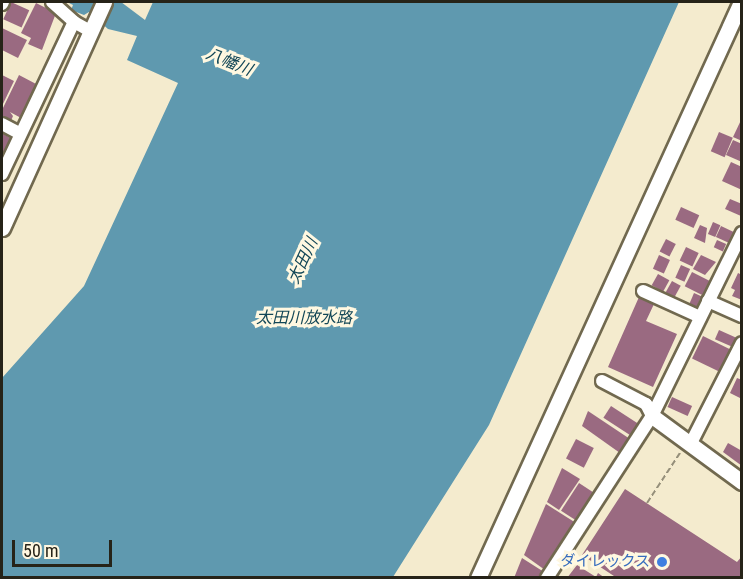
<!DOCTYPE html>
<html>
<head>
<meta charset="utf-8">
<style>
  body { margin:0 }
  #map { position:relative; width:743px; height:579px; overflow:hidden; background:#f4ebce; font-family:"Roboto Condensed","Noto Sans JP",sans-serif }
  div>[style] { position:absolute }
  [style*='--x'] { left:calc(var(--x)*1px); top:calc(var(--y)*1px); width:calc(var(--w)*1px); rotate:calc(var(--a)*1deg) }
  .water>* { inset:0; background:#5f99af }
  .building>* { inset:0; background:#9a6a81; transform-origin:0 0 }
  .path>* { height:2px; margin-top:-1px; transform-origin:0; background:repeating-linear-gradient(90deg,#958f7a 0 6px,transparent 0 9px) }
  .roads { filter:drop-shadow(2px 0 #71694f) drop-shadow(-2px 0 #71694f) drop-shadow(0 2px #71694f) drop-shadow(0 -2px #71694f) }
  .minor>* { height:12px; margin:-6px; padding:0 6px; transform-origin:6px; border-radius:6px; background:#fff }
  .tertiary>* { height:15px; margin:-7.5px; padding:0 7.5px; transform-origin:7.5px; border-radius:7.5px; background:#fff }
  .dots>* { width:16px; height:16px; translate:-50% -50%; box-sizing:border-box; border:3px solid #fff8e1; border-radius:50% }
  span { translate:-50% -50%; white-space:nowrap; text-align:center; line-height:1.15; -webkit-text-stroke:6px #fff8e1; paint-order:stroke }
  .shop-label { font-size:15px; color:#366cbe }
  .right { translate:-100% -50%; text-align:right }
  .water-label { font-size:16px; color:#124656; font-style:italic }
  .frame { position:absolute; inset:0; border:3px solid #262318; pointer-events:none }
  .scale { position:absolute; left:12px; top:540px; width:100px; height:27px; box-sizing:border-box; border:3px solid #262318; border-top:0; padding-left:8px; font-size:18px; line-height:21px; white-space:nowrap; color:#262318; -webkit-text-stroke:4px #fff8e1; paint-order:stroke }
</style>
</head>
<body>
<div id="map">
  <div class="water">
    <i style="clip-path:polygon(67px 2px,121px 2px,145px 20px,153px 2px,679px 2px,489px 425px,393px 577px,2px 578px,2px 378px,84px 286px,178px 83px,127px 60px,137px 36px,108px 29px,89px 12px,84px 15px,71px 10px,73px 5px)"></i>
  </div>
  <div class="building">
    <i style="left:11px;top:2px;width:20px;height:19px;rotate:24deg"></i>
    <i style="clip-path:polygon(36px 3px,56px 13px,42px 50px,28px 44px,31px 38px,21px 33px)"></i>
    <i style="clip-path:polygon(2px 28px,27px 40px,18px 58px,2px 50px)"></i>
    <i style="clip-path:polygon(2px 75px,14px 81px,2px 106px)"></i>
    <i style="clip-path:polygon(19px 75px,38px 85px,21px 118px,10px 112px,13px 116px,11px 121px,2px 116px,2px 110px)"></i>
    <i style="clip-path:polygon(742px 118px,742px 141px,733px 137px)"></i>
    <i style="left:719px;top:132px;width:15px;height:21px;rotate:23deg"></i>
    <i style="clip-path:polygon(2px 133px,10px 138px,2px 159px)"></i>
    <i style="clip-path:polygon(733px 140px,742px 144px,742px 162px,726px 155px)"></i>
    <i style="clip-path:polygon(731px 162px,742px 167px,742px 190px,722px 181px)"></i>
    <i style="clip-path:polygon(730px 199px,742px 204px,741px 216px,725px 209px)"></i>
    <i style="left:681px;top:207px;width:20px;height:14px;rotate:24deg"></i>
    <i style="left:713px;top:222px;width:8px;height:13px;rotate:23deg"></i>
    <i style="clip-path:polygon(700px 225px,707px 228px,705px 243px,694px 238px)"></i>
    <i style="left:721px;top:226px;width:14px;height:12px;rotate:25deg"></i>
    <i style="left:666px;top:239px;width:11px;height:14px;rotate:27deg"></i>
    <i style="left:717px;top:240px;width:10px;height:8px;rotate:24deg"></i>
    <i style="left:686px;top:247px;width:14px;height:15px;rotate:25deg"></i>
    <i style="left:659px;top:255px;width:12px;height:15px;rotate:24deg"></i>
    <i style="clip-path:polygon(701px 255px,716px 262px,705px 275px,693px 269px)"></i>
    <i style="left:681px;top:265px;width:10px;height:14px;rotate:24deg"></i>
    <i style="left:692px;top:272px;width:20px;height:16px;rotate:27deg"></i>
    <i style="clip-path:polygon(738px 273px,742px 275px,742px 300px,732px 296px,735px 290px,731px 288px)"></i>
    <i style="left:658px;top:274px;width:13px;height:13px;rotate:29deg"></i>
    <i style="left:672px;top:281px;width:10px;height:13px;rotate:29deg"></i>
    <i style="left:694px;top:293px;width:8px;height:12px;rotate:23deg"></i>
    <i style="clip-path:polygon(639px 297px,654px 304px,646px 321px,677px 334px,653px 387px,608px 367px)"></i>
    <i style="left:719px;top:330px;width:22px;height:10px;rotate:24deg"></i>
    <i style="left:703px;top:336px;width:30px;height:25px;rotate:26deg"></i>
    <i style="clip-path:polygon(737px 378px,742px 380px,742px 399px,730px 393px)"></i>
    <i style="left:672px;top:397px;width:22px;height:11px;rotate:24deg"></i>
    <i style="left:611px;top:406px;width:33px;height:14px;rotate:33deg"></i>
    <i style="clip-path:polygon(588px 411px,630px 439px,620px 453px,582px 426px)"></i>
    <i style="left:576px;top:439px;width:20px;height:22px;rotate:27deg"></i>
    <i style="clip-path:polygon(728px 443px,742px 451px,742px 466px,723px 452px)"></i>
    <i style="clip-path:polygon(562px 468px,580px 479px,559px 510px,547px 502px)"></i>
    <i style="left:579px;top:483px;width:20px;height:33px;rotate:33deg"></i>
    <i style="clip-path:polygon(625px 489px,737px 562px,742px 556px,742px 578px,617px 578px,582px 555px)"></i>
    <i style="clip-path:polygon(546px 504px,576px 523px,545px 570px,524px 555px)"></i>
    <i style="clip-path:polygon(522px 558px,544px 572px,540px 578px,514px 578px)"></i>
    <i style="clip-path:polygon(577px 565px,596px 577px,598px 573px,605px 578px,567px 578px)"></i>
  </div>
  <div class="path">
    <i style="--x:647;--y:503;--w:60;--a:-56.6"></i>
  </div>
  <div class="roads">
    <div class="minor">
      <i style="--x:52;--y:2;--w:30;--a:42"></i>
      <i style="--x:2;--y:4;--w:2;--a:-63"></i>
      <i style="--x:2;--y:124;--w:19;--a:28"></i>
      <i style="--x:2;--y:174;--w:168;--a:-64.7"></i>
      <i style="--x:74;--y:22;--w:18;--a:29"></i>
      <i style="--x:643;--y:291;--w:63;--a:24.5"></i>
      <i style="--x:708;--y:301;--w:37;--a:24"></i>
      <i style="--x:602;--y:381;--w:50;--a:27.6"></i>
      <i style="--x:646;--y:404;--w:13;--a:63"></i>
      <i style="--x:691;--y:443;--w:112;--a:-63"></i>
      <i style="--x:547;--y:578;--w:193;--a:-57.1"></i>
      <i style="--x:652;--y:416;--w:204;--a:-63.8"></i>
    </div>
    <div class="tertiary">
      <i style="--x:2;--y:228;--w:248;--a:-65.7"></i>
      <i style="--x:652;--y:416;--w:112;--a:36.3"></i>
      <i style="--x:478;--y:578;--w:633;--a:-65.46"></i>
    </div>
  </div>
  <div class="dots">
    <i style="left:662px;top:562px;background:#3f7fe0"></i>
  </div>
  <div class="shop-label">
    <span class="right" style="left:650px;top:562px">ダイレックス</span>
  </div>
  <div class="water-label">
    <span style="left:229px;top:62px;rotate:22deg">八幡川</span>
    <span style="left:303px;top:261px;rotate:-65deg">太田川</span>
    <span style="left:304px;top:318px">太田川放水路</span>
  </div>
  <div class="frame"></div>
  <div class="scale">50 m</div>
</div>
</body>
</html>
